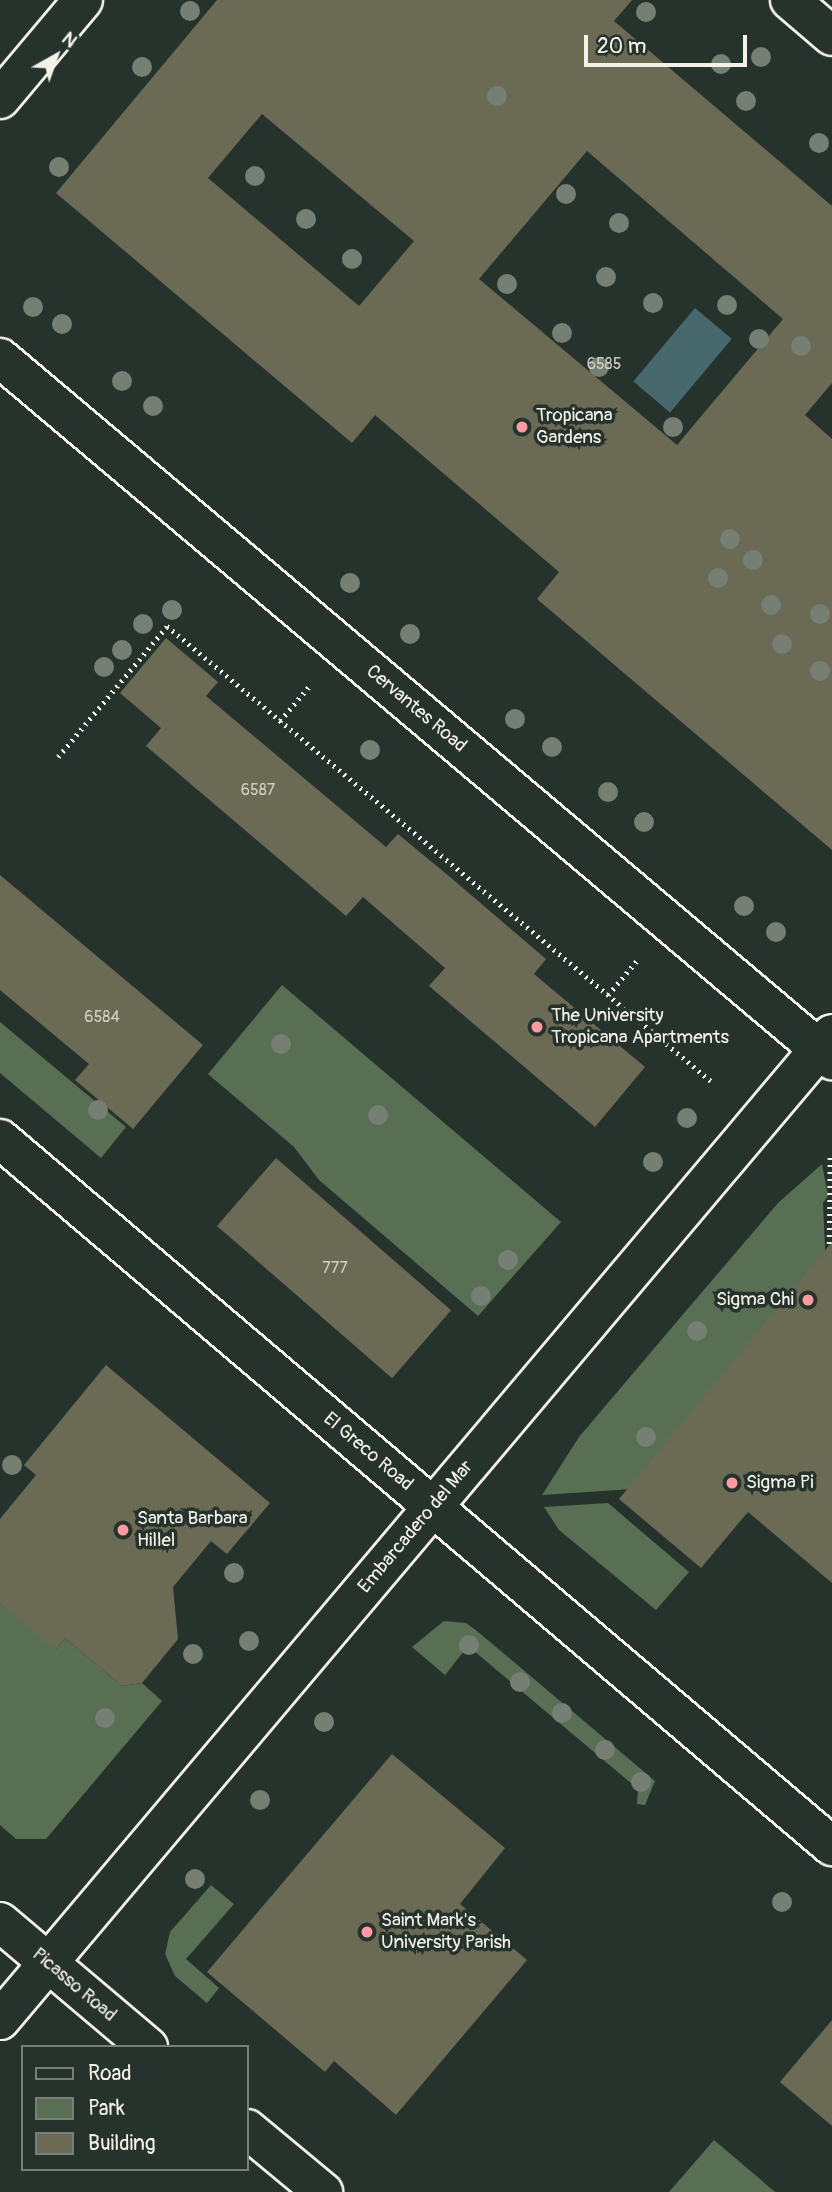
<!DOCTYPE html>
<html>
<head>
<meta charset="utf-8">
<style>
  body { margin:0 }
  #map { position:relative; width:832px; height:2192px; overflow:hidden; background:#26332d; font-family:Pangolin,sans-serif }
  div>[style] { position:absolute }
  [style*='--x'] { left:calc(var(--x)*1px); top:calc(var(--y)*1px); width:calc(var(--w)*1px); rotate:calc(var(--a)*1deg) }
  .green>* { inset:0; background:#586f54 }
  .water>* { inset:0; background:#47686d; transform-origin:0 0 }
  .building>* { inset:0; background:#6a6a55; transform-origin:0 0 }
  .path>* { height:4.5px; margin-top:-2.25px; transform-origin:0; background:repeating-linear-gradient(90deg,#f4f1e8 0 2px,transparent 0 7px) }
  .roads { filter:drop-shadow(2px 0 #f4f1e8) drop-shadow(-2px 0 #f4f1e8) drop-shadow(0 2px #f4f1e8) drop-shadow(0 -2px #f4f1e8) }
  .street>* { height:38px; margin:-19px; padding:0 19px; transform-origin:19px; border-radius:19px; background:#26332d }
  .secondary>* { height:38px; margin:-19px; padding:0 19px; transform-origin:19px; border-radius:19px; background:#26332d }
  .trees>* { width:20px; height:20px; margin:-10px; border-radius:50%; background:#757f73 }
  .dots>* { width:19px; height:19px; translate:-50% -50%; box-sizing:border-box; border:4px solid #26332d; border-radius:50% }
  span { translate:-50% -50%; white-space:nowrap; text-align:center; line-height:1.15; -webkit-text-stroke:7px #26332d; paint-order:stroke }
  .number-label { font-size:16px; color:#d2cfc3 }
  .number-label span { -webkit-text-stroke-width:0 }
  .poi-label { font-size:19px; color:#f4f1e8 }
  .left { translate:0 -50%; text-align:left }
  .right { translate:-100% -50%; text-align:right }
  .street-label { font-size:19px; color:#f4f1e8 }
  .legend { position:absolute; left:21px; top:2045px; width:228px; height:126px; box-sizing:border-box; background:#26332d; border:2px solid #787f78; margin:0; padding:9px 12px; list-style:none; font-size:21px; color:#f4f1e8 }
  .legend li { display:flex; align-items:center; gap:14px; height:35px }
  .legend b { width:35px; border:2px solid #787f78 }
  .north { position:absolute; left:21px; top:21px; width:70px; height:70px; -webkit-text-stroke:5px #26332d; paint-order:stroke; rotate:40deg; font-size:19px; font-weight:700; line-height:28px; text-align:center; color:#f4f1e8 }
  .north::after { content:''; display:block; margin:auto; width:24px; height:32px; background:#f4f1e8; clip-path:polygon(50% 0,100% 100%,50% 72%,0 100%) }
  .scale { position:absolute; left:584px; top:35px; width:163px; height:32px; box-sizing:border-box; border:4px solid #f4f1e8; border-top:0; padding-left:9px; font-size:21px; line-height:24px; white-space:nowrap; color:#f4f1e8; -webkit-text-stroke:5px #26332d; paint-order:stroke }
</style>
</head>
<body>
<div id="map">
  <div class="green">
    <i style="clip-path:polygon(282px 985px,561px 1222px,478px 1316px,319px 1180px,294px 1147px,208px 1074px)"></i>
    <i style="clip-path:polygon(0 1022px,126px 1127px,101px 1158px,0 1073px)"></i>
    <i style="clip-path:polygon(822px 1164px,828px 1196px,823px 1203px,826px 1268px,632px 1489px,542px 1495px,579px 1437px,674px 1325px,778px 1203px)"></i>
    <i style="clip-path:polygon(608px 1503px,689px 1572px,656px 1610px,559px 1530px,544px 1507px)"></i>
    <i style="clip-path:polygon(0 1604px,56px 1649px,65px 1638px,122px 1686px,142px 1683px,162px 1701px,46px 1839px,16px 1839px,0 1825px)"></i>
    <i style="clip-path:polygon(444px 1621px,466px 1623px,477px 1631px,655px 1781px,645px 1805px,637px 1804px,638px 1789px,468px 1646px,445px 1675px,412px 1647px)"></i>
    <i style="clip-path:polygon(211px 1885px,234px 1904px,186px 1959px,219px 1988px,207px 2003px,175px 1976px,165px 1954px,170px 1932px)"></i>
    <i style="clip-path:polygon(714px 2140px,775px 2192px,669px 2192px)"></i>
  </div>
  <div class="water">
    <i style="left:695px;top:308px;width:48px;height:96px;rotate:40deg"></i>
  </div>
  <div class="building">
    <i style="clip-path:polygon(evenodd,217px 0,632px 0,614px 21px,832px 206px,832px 383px,805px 415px,832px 439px,832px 850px,537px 599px,559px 572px,375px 415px,352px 443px,56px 193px,217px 0,262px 114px,414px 241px,359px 306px,208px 178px,262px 114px,217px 0,587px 151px,783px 319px,677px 445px,479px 279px,587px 151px)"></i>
    <i style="clip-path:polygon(166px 638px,218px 682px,206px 696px,386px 847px,398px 834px,450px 877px,546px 959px,534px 974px,645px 1067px,595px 1127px,429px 986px,445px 968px,363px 897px,346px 916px,146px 746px,161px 728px,120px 693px)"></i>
    <i style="clip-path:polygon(0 875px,203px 1045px,133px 1129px,75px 1080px,89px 1064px,0 990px)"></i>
    <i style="left:276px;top:1158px;width:232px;height:90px;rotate:41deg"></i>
    <i style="clip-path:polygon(832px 1242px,832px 1583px,748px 1512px,701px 1568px,619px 1499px)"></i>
    <i style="clip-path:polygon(106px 1365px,270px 1503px,227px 1554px,211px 1541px,173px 1587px,178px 1639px,142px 1683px,122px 1686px,65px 1638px,55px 1650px,0 1604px,0 1519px,36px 1475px,24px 1465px)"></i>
    <i style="clip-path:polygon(392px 1754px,505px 1848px,460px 1904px,527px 1960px,396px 2115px,334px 2061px,325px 2072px,207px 1972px)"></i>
    <i style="clip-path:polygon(832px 2020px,832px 2126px,780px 2082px)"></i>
  </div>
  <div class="path">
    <i style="--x:280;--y:721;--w:48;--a:-50"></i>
    <i style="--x:58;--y:757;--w:170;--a:-50.2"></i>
    <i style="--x:167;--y:626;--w:709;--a:39.91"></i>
    <i style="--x:608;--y:995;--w:48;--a:-50"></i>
    <i style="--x:829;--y:1244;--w:91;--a:-89.4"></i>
  </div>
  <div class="roads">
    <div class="street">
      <i style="--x:0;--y:99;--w:129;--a:-50"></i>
      <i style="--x:0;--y:358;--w:1089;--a:40.16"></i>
      <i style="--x:0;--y:1139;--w:1092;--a:40.36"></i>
      <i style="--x:0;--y:1922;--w:194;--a:40.2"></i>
      <i style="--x:0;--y:2020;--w:1290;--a:-49.84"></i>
      <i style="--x:247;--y:2129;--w:99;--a:39.7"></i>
    </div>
    <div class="secondary">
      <i style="--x:790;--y:0;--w:55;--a:40.6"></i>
    </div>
  </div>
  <div class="trees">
    <i style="left:190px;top:11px"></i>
    <i style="left:646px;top:12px"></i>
    <i style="left:761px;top:57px"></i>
    <i style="left:721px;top:64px"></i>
    <i style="left:142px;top:67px"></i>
    <i style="left:497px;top:96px"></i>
    <i style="left:746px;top:101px"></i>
    <i style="left:819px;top:143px"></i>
    <i style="left:59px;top:167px"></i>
    <i style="left:255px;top:176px"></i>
    <i style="left:566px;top:194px"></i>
    <i style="left:306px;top:219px"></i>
    <i style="left:619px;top:223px"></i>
    <i style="left:352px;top:259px"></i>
    <i style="left:606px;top:277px"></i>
    <i style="left:507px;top:284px"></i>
    <i style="left:653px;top:303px"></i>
    <i style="left:727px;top:305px"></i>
    <i style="left:33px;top:307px"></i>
    <i style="left:62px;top:324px"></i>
    <i style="left:562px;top:333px"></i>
    <i style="left:759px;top:339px"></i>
    <i style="left:801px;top:346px"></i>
    <i style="left:599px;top:367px"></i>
    <i style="left:122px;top:381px"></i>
    <i style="left:153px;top:406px"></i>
    <i style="left:673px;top:427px"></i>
    <i style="left:730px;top:539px"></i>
    <i style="left:753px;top:560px"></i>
    <i style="left:718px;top:578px"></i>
    <i style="left:350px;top:583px"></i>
    <i style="left:771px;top:605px"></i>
    <i style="left:172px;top:610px"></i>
    <i style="left:820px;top:614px"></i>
    <i style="left:143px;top:624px"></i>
    <i style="left:410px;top:634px"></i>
    <i style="left:782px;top:644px"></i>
    <i style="left:122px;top:650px"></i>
    <i style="left:104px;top:667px"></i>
    <i style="left:820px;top:671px"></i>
    <i style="left:515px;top:719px"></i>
    <i style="left:552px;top:747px"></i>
    <i style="left:370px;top:750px"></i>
    <i style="left:608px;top:792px"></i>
    <i style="left:644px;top:822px"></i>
    <i style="left:744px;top:906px"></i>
    <i style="left:776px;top:932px"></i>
    <i style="left:281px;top:1044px"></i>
    <i style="left:98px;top:1110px"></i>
    <i style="left:378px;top:1115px"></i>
    <i style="left:687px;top:1118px"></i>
    <i style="left:653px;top:1162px"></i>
    <i style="left:508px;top:1260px"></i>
    <i style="left:481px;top:1296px"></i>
    <i style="left:697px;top:1331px"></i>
    <i style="left:646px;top:1437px"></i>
    <i style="left:12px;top:1465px"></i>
    <i style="left:234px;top:1573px"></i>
    <i style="left:249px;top:1641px"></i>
    <i style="left:469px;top:1645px"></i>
    <i style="left:193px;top:1654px"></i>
    <i style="left:520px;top:1682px"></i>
    <i style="left:562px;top:1713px"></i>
    <i style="left:105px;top:1718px"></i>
    <i style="left:324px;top:1722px"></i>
    <i style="left:605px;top:1750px"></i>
    <i style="left:641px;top:1782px"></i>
    <i style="left:260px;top:1800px"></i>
    <i style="left:195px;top:1879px"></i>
    <i style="left:782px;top:1902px"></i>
  </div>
  <div class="dots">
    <i style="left:522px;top:427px;background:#ff9aa2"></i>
    <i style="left:537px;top:1027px;background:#ff9aa2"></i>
    <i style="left:808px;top:1300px;background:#ff9aa2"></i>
    <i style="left:732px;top:1483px;background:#ff9aa2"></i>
    <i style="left:123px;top:1530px;background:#ff9aa2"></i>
    <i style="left:367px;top:1932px;background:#ff9aa2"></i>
  </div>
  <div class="number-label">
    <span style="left:604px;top:364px">6585</span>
    <span style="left:258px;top:790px">6587</span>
    <span style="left:102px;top:1017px">6584</span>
    <span style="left:335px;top:1268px">777</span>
  </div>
  <div class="poi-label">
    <span class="left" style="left:536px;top:427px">Tropicana<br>Gardens</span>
    <span class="left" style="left:551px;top:1027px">The University<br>Tropicana Apartments</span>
    <span class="right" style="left:794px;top:1300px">Sigma Chi</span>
    <span class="left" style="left:746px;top:1483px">Sigma Pi</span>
    <span class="left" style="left:137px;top:1530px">Santa Barbara<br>Hillel</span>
    <span class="left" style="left:381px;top:1932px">Saint Mark's<br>University Parish</span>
  </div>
  <div class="street-label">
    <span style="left:416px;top:709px;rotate:40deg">Cervantes Road</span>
    <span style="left:368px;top:1452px;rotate:40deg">El Greco Road</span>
    <span style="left:416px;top:1527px;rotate:-50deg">Embarcadero del Mar</span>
    <span style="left:74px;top:1985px;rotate:40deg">Picasso Road</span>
  </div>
  <ul class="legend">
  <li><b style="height:9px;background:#26332d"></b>Road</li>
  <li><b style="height:19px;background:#586f54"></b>Park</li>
  <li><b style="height:19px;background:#6a6a55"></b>Building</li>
  </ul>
  <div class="north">N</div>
  <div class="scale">20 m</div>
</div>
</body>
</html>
